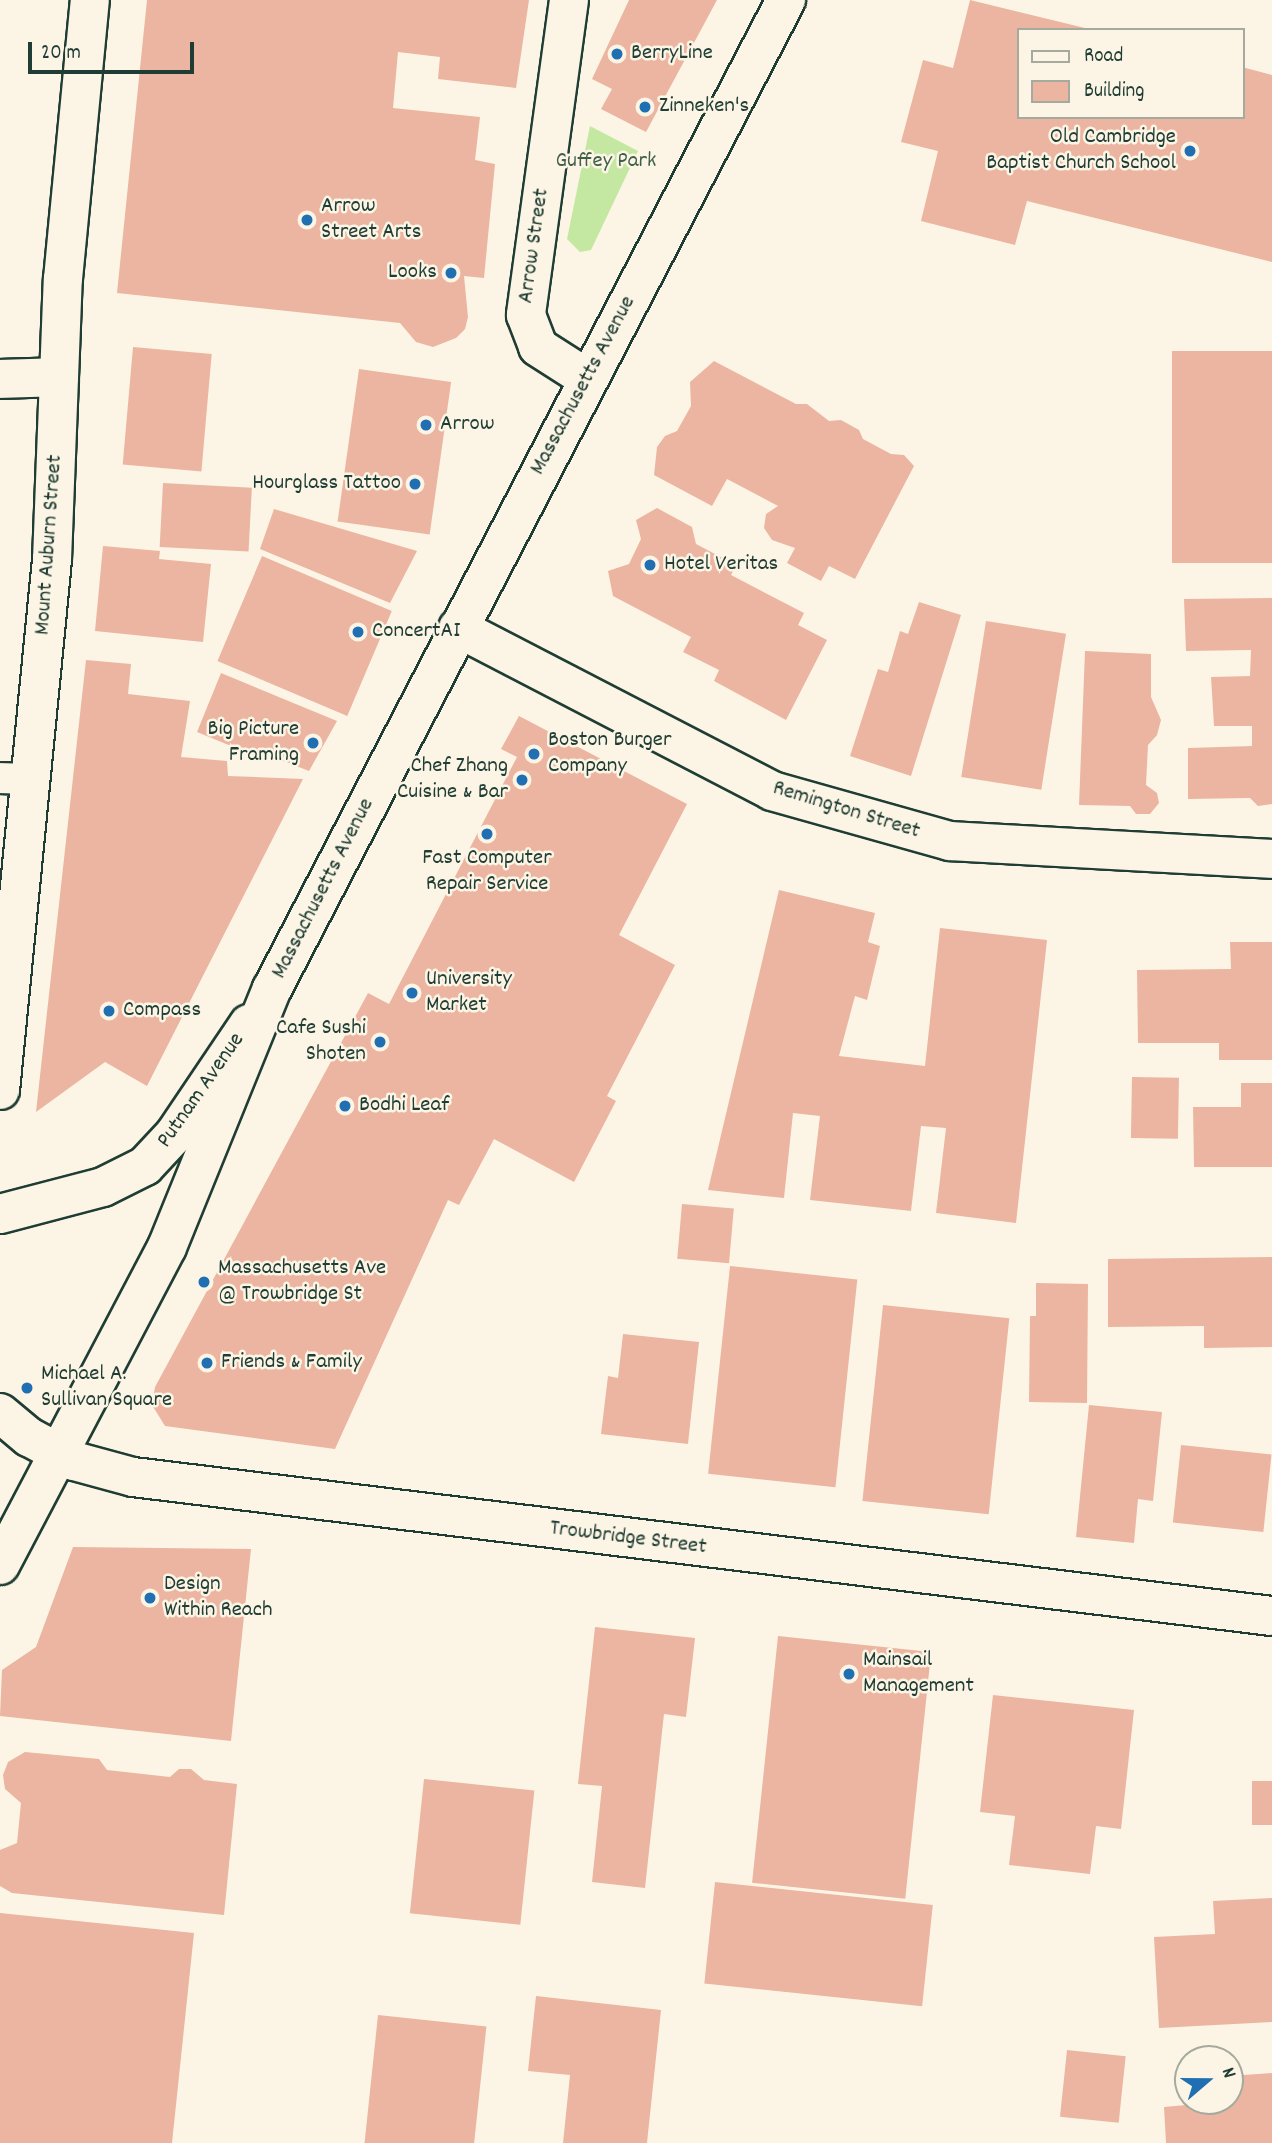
<!DOCTYPE html>
<html>
<head>
<meta charset="utf-8">
<style>
  body { margin:0 }
  #map { position:relative; width:1272px; height:2143px; overflow:hidden; background:#fcf5e5; font-family:Dekko,sans-serif }
  div>[style] { position:absolute }
  [style*='--x'] { left:calc(var(--x)*1px); top:calc(var(--y)*1px); width:calc(var(--w)*1px); rotate:calc(var(--a)*1deg) }
  .green>* { inset:0; background:#c4e8a2 }
  .building>* { inset:0; background:#ebb5a1; transform-origin:0 0 }
  .roads { filter:drop-shadow(2px 0 #1f3d34) drop-shadow(-2px 0 #1f3d34) drop-shadow(0 2px #1f3d34) drop-shadow(0 -2px #1f3d34) }
  .lane>* { height:30px; margin:-15px; padding:0 15px; transform-origin:15px; border-radius:15px; background:#fcf5e5 }
  .street>* { height:38px; margin:-19px; padding:0 19px; transform-origin:19px; border-radius:19px; background:#fcf5e5 }
  .secondary>* { height:38px; margin:-19px; padding:0 19px; transform-origin:19px; border-radius:19px; background:#fcf5e5 }
  .primary>* { height:38px; margin:-19px; padding:0 19px; transform-origin:19px; border-radius:19px; background:#fcf5e5 }
  .dots>* { width:19px; height:19px; translate:-50% -50%; box-sizing:border-box; border:4px solid #fcf5e5; border-radius:50% }
  span { translate:-50% -50%; white-space:nowrap; text-align:center; line-height:1.15; -webkit-text-stroke:5px #fcf5e5; paint-order:stroke }
  .poi-label { font-size:23px; color:#1f3d34 }
  .left { translate:0 -50%; text-align:left }
  .right { translate:-100% -50%; text-align:right }
  .park-label { font-size:23px; color:#405f4a }
  .street-label { font-size:23px; color:#1f3d34 }
  .legend { position:absolute; left:1017px; top:28px; width:228px; height:91px; box-sizing:border-box; background:#fcf5e5; border:2px solid #a4ab9e; margin:0; padding:9px 12px; list-style:none; font-size:21px; color:#1f3d34 }
  .legend li { display:flex; align-items:center; gap:14px; height:35px }
  .legend b { width:35px; border:2px solid #a4ab9e }
  .north { position:absolute; left:1174px; top:2045px; width:70px; height:70px; box-sizing:border-box; background:#fcf5e5; border:2px solid #a4ab9e; border-radius:50%; rotate:70deg; font-size:19px; font-weight:700; line-height:28px; text-align:center; color:#1f3d34 }
  .north::after { content:''; display:block; margin:auto; width:24px; height:32px; background:#1f6fb2; clip-path:polygon(50% 0,100% 100%,50% 72%,0 100%) }
  .scale { position:absolute; left:28px; top:42px; width:166px; height:32px; box-sizing:border-box; border:4px solid #1f3d34; border-top:0; padding-left:9px; font-size:21px; line-height:24px; white-space:nowrap; color:#1f3d34; -webkit-text-stroke:5px #fcf5e5; paint-order:stroke }
</style>
</head>
<body>
<div id="map">
  <div class="green">
    <i style="clip-path:polygon(590px 126px,638px 151px,591px 250px,580px 252px,567px 239px)"></i>
  </div>
  <div class="building">
    <i style="clip-path:polygon(147px 0,529px 0,516px 88px,438px 79px,440px 57px,398px 52px,393px 108px,480px 117px,475px 160px,495px 164px,484px 278px,464px 276px,468px 317px,465px 329px,456px 338px,433px 347px,416px 342px,400px 323px,117px 293px)"></i>
    <i style="clip-path:polygon(629px 0,717px 0,646px 132px,601px 109px,612px 89px,592px 79px)"></i>
    <i style="clip-path:polygon(970px 0,1089px 29px,1018px 30px,1018px 117px,1242px 117px,1242px 67px,1272px 75px,1272px 262px,1027px 201px,1015px 245px,921px 221px,938px 151px,901px 142px,923px 60px,953px 68px)"></i>
    <i style="left:133px;top:347px;width:79px;height:118px;rotate:5deg"></i>
    <i style="left:1172px;top:351px;width:100px;height:212px"></i>
    <i style="clip-path:polygon(714px 361px,796px 404px,807px 404px,829px 421px,841px 420px,859px 430px,863px 439px,891px 454px,904px 455px,914px 466px,855px 579px,829px 566px,821px 581px,787px 563px,795px 548px,772px 540px,764px 528px,766px 514px,778px 506px,727px 479px,712px 506px,654px 475px,657px 447px,665px 436px,677px 431px,691px 406px,690px 382px)"></i>
    <i style="left:359px;top:369px;width:93px;height:154px;rotate:8deg"></i>
    <i style="left:163px;top:483px;width:89px;height:64px;rotate:3deg"></i>
    <i style="clip-path:polygon(657px 508px,692px 527px,696px 544px,736px 565px,731px 575px,804px 613px,798px 625px,827px 640px,786px 720px,714px 681px,719px 670px,683px 652px,691px 637px,613px 596px,608px 571px,629px 564px,641px 539px,636px 520px)"></i>
    <i style="clip-path:polygon(274px 509px,417px 551px,390px 603px,260px 549px)"></i>
    <i style="clip-path:polygon(103px 546px,160px 551px,159px 559px,211px 564px,203px 642px,95px 631px)"></i>
    <i style="left:262px;top:556px;width:141px;height:114px;rotate:23deg"></i>
    <i style="clip-path:polygon(1272px 598px,1272px 804px,1258px 806px,1250px 798px,1188px 799px,1188px 748px,1252px 746px,1252px 726px,1214px 726px,1211px 677px,1250px 676px,1251px 650px,1186px 651px,1184px 599px)"></i>
    <i style="clip-path:polygon(919px 602px,961px 615px,911px 776px,850px 756px,878px 669px,888px 672px,900px 631px,908px 634px)"></i>
    <i style="left:986px;top:621px;width:81px;height:158px;rotate:9deg"></i>
    <i style="clip-path:polygon(1085px 651px,1151px 654px,1151px 697px,1161px 720px,1157px 735px,1148px 745px,1146px 785px,1157px 793px,1159px 803px,1150px 814px,1136px 814px,1130px 806px,1079px 805px)"></i>
    <i style="clip-path:polygon(86px 660px,131px 664px,128px 694px,190px 701px,181px 757px,227px 761px,228px 776px,303px 779px,147px 1086px,105px 1062px,36px 1112px)"></i>
    <i style="clip-path:polygon(221px 673px,337px 721px,309px 771px,256px 750px,253px 755px,197px 732px)"></i>
    <i style="clip-path:polygon(519px 716px,687px 804px,619px 935px,675px 965px,607px 1096px,616px 1101px,574px 1182px,494px 1139px,459px 1205px,448px 1200px,335px 1449px,165px 1426px,152px 1405px,155px 1387px,368px 993px,389px 1004px,517px 757px,501px 749px)"></i>
    <i style="clip-path:polygon(779px 890px,875px 913px,868px 942px,880px 946px,867px 1000px,855px 996px,839px 1056px,925px 1066px,940px 928px,1047px 940px,1016px 1223px,936px 1213px,946px 1128px,921px 1126px,911px 1211px,810px 1200px,820px 1116px,793px 1113px,784px 1198px,708px 1190px)"></i>
    <i style="clip-path:polygon(1230px 942px,1272px 942px,1272px 1060px,1219px 1060px,1219px 1043px,1138px 1043px,1137px 970px,1231px 969px)"></i>
    <i style="left:1132px;top:1077px;width:47px;height:61px;rotate:1deg"></i>
    <i style="clip-path:polygon(1241px 1083px,1272px 1083px,1272px 1167px,1194px 1167px,1193px 1107px,1241px 1107px)"></i>
    <i style="left:682px;top:1204px;width:52px;height:55px;rotate:5deg"></i>
    <i style="clip-path:polygon(1272px 1257px,1272px 1347px,1204px 1348px,1204px 1326px,1108px 1327px,1108px 1259px)"></i>
    <i style="left:730px;top:1266px;width:128px;height:209px;rotate:6deg"></i>
    <i style="clip-path:polygon(1036px 1283px,1088px 1284px,1087px 1403px,1029px 1402px,1030px 1316px,1036px 1316px)"></i>
    <i style="left:883px;top:1305px;width:127px;height:197px;rotate:6deg"></i>
    <i style="clip-path:polygon(623px 1334px,699px 1342px,688px 1444px,601px 1434px,608px 1376px,618px 1378px)"></i>
    <i style="clip-path:polygon(1089px 1405px,1162px 1412px,1153px 1501px,1138px 1499px,1134px 1543px,1076px 1537px)"></i>
    <i style="left:1181px;top:1445px;width:91px;height:78px;rotate:6deg"></i>
    <i style="clip-path:polygon(73px 1547px,251px 1549px,231px 1741px,0 1716px,2px 1670px,36px 1647px)"></i>
    <i style="clip-path:polygon(595px 1627px,695px 1638px,686px 1717px,664px 1714px,645px 1888px,592px 1882px,602px 1786px,578px 1784px)"></i>
    <i style="left:778px;top:1636px;width:154px;height:248px;rotate:6deg"></i>
    <i style="clip-path:polygon(993px 1695px,1134px 1710px,1121px 1829px,1096px 1826px,1090px 1874px,1009px 1865px,1015px 1816px,980px 1812px)"></i>
    <i style="clip-path:polygon(25px 1752px,99px 1759px,107px 1770px,170px 1777px,179px 1769px,191px 1769px,204px 1780px,237px 1784px,224px 1915px,12px 1893px,0 1886px,0 1850px,17px 1843px,21px 1803px,5px 1789px,3px 1775px,8px 1762px)"></i>
    <i style="left:424px;top:1779px;width:111px;height:135px;rotate:6deg"></i>
    <i style="left:1252px;top:1781px;width:20px;height:44px"></i>
    <i style="left:715px;top:1882px;width:219px;height:102px;rotate:6deg"></i>
    <i style="clip-path:polygon(1272px 1898px,1272px 2022px,1159px 2028px,1154px 1937px,1215px 1934px,1213px 1901px)"></i>
    <i style="clip-path:polygon(0 1913px,194px 1933px,172px 2143px,0 2143px)"></i>
    <i style="clip-path:polygon(536px 1996px,661px 2010px,647px 2143px,563px 2143px,570px 2075px,528px 2071px)"></i>
    <i style="left:378px;top:2015px;width:109px;height:129px;rotate:6deg"></i>
    <i style="left:1067px;top:2050px;width:59px;height:67px;rotate:6deg"></i>
    <i style="clip-path:polygon(1272px 2073px,1272px 2143px,1166px 2143px,1164px 2107px,1230px 2101px,1230px 2076px)"></i>
  </div>
  <div class="roads">
    <div class="lane">
      <i style="--x:0;--y:778;--w:31;--a:2"></i>
    </div>
    <div class="street">
      <i style="--x:569;--y:0;--w:318;--a:97.8"></i>
      <i style="--x:526;--y:315;--w:34;--a:69"></i>
      <i style="--x:538;--y:347;--w:59;--a:32.6"></i>
      <i style="--x:0;--y:379;--w:59;--a:-1.9"></i>
      <i style="--x:458;--y:628;--w:354;--a:27.4"></i>
      <i style="--x:772;--y:791;--w:185;--a:15.7"></i>
      <i style="--x:950;--y:841;--w:323;--a:3.2"></i>
    </div>
    <div class="secondary">
      <i style="--x:0;--y:1214;--w:106;--a:-14.7"></i>
      <i style="--x:103;--y:1187;--w:47;--a:-26.6"></i>
      <i style="--x:145;--y:1166;--w:42;--a:-46.9"></i>
      <i style="--x:174;--y:1135;--w:134;--a:-56"></i>
      <i style="--x:0;--y:1413;--w:38;--a:40"></i>
      <i style="--x:29;--y:1437;--w:51;--a:28.1"></i>
      <i style="--x:74;--y:1461;--w:61;--a:15.2"></i>
      <i style="--x:133;--y:1477;--w:1147;--a:6.96"></i>
    </div>
    <div class="primary">
      <i style="--x:0;--y:1090;--w:533;--a:-84.4"></i>
      <i style="--x:52;--y:560;--w:281;--a:-87.8"></i>
      <i style="--x:63;--y:279;--w:280;--a:-84.5"></i>
      <i style="--x:0;--y:1565;--w:359;--a:-62.3"></i>
      <i style="--x:167;--y:1247;--w:279;--a:-67.9"></i>
      <i style="--x:272;--y:989;--w:1115;--a:-62.54"></i>
    </div>
  </div>
  <div class="dots">
    <i style="left:617px;top:54px;background:#1f6fb2"></i>
    <i style="left:645px;top:107px;background:#1f6fb2"></i>
    <i style="left:1190px;top:151px;background:#1f6fb2"></i>
    <i style="left:307px;top:220px;background:#1f6fb2"></i>
    <i style="left:451px;top:273px;background:#1f6fb2"></i>
    <i style="left:426px;top:425px;background:#1f6fb2"></i>
    <i style="left:415px;top:484px;background:#1f6fb2"></i>
    <i style="left:650px;top:565px;background:#1f6fb2"></i>
    <i style="left:358px;top:632px;background:#1f6fb2"></i>
    <i style="left:313px;top:743px;background:#1f6fb2"></i>
    <i style="left:534px;top:754px;background:#1f6fb2"></i>
    <i style="left:522px;top:780px;background:#1f6fb2"></i>
    <i style="left:487px;top:834px;background:#1f6fb2"></i>
    <i style="left:412px;top:993px;background:#1f6fb2"></i>
    <i style="left:109px;top:1011px;background:#1f6fb2"></i>
    <i style="left:380px;top:1042px;background:#1f6fb2"></i>
    <i style="left:345px;top:1106px;background:#1f6fb2"></i>
    <i style="left:204px;top:1282px;background:#1f6fb2"></i>
    <i style="left:207px;top:1363px;background:#1f6fb2"></i>
    <i style="left:27px;top:1388px;background:#1f6fb2"></i>
    <i style="left:150px;top:1598px;background:#1f6fb2"></i>
    <i style="left:849px;top:1674px;background:#1f6fb2"></i>
  </div>
  <div class="poi-label">
    <span class="left" style="left:631px;top:54px">BerryLine</span>
    <span class="left" style="left:659px;top:107px">Zinneken's</span>
    <span class="right" style="left:1176px;top:151px">Old Cambridge<br>Baptist Church School</span>
    <span class="left" style="left:321px;top:220px">Arrow<br>Street Arts</span>
    <span class="right" style="left:437px;top:273px">Looks</span>
    <span class="left" style="left:440px;top:425px">Arrow</span>
    <span class="right" style="left:401px;top:484px">Hourglass Tattoo</span>
    <span class="left" style="left:664px;top:565px">Hotel Veritas</span>
    <span class="left" style="left:372px;top:632px">ConcertAI</span>
    <span class="right" style="left:299px;top:743px">Big Picture<br>Framing</span>
    <span class="left" style="left:548px;top:754px">Boston Burger<br>Company</span>
    <span class="right" style="left:508px;top:780px">Chef Zhang<br>Cuisine &amp; Bar</span>
    <span style="left:487px;top:872px">Fast Computer<br>Repair Service</span>
    <span class="left" style="left:426px;top:993px">University<br>Market</span>
    <span class="left" style="left:123px;top:1011px">Compass</span>
    <span class="right" style="left:366px;top:1042px">Cafe Sushi<br>Shoten</span>
    <span class="left" style="left:359px;top:1106px">Bodhi Leaf</span>
    <span class="left" style="left:218px;top:1282px">Massachusetts Ave<br>@ Trowbridge St</span>
    <span class="left" style="left:221px;top:1363px">Friends &amp; Family</span>
    <span class="left" style="left:41px;top:1388px">Michael A.<br>Sullivan Square</span>
    <span class="left" style="left:164px;top:1598px">Design<br>Within Reach</span>
    <span class="left" style="left:863px;top:1674px">Mainsail<br>Management</span>
  </div>
  <div class="park-label">
    <span style="left:606px;top:162px">Guffey Park</span>
  </div>
  <div class="street-label">
    <span style="left:535px;top:246px;rotate:-82deg">Arrow Street</span>
    <span style="left:584px;top:386px;rotate:-62deg">Massachusetts Avenue</span>
    <span style="left:50px;top:545px;rotate:-86deg">Mount Auburn Street</span>
    <span style="left:846px;top:811px;rotate:17deg">Remington Street</span>
    <span style="left:324px;top:889px;rotate:-63deg">Massachusetts Avenue</span>
    <span style="left:202px;top:1091px;rotate:-55deg">Putnam Avenue</span>
    <span style="left:628px;top:1539px;rotate:7deg">Trowbridge Street</span>
  </div>
  <ul class="legend">
  <li><b style="height:9px;background:#fcf5e5"></b>Road</li>
  <li><b style="height:19px;background:#ebb5a1"></b>Building</li>
  </ul>
  <div class="north">N</div>
  <div class="scale">20 m</div>
</div>
</body>
</html>
